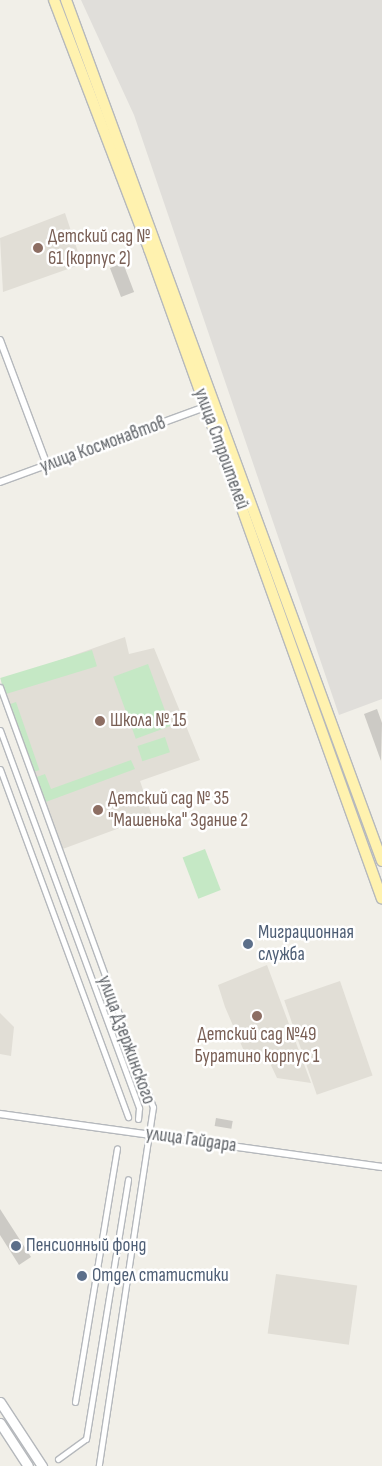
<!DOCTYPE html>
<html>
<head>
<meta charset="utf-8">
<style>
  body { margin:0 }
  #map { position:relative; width:382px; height:1466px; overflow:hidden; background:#f1efe8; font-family:"Sofia Sans Condensed",sans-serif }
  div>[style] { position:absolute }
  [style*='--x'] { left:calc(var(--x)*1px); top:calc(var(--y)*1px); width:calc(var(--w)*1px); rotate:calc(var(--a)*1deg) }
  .industrial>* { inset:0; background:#e0deda }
  .education>* { inset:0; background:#e1ded6; transform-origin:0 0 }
  .green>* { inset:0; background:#c5e8c5; transform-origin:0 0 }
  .building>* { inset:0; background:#cccac5; transform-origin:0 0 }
  .roads { filter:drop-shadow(1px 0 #b5b8bc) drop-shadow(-1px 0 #b5b8bc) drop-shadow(0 1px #b5b8bc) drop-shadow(0 -1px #b5b8bc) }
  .pedestrian>* { height:5px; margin:-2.5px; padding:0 2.5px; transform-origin:2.5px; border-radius:2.5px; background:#fff }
  .minor>* { height:6px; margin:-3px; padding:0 3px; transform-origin:3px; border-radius:3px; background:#fff }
  .tertiary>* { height:9px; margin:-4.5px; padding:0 4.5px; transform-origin:4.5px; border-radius:4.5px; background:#fff }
  .primary>* { height:10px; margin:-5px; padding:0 5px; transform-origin:5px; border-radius:5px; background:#fff2af }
  .dots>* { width:14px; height:14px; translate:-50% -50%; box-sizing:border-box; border:2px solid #fff; border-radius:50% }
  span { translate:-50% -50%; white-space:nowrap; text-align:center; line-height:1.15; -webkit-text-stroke:5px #fff; paint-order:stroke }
  .education-label { font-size:19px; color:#785e54 }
  .left { translate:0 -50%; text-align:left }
  .street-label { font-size:19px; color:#5f6368 }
  .service-label { font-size:19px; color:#4e5e75 }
</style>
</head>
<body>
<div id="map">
  <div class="industrial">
    <i style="clip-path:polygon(81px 0,382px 0,382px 699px,339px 715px,134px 115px)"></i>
  </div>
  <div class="education">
    <i style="clip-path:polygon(65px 213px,82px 264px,3px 292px,0 238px)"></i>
    <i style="clip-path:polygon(125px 637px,129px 654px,154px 648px,200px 760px,140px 781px,152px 816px,60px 850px,1px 681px)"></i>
    <i style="clip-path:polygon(267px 965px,311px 1083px,277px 1078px,269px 1061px,250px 1065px,225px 1007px,218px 985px)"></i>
    <i style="left:340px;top:981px;width:100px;height:59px;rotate:71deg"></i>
    <i style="clip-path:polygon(0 1013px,14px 1027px,11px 1056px,0 1054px)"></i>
    <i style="left:276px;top:1274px;width:82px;height:60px;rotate:8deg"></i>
  </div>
  <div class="green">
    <i style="left:92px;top:650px;width:17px;height:96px;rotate:73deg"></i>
    <i style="left:148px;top:664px;width:66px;height:37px;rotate:70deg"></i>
    <i style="left:16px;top:702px;width:72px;height:9px;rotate:71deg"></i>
    <i style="left:165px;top:737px;width:16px;height:29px;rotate:72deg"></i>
    <i style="clip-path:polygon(131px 760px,135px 769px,43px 803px,34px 778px,45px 774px,51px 789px)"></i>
    <i style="left:205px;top:849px;width:44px;height:24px;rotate:69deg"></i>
  </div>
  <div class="building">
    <i style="left:123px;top:263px;width:31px;height:14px;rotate:69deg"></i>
    <i style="clip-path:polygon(377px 709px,382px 723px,381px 761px,364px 714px)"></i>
    <i style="left:216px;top:1118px;width:17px;height:8px;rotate:10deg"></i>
    <i style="clip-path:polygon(0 1209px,31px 1257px,19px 1265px,0 1235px)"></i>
  </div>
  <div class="roads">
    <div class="pedestrian">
      <i style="--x:0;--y:687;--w:447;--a:70"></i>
      <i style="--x:153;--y:1107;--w:363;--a:98.6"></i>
      <i style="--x:0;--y:730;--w:403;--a:69.8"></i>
      <i style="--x:139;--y:1108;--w:11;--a:95"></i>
      <i style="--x:0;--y:769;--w:371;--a:69.8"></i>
      <i style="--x:75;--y:1402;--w:257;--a:-80.6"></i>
      <i style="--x:58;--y:1459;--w:34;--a:-36"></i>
      <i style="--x:86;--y:1439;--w:263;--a:-80.8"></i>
    </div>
    <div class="minor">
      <i style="--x:0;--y:340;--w:134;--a:69.4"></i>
      <i style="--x:0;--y:482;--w:218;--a:-20.1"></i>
      <i style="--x:0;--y:1114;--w:386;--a:7.9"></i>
    </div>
    <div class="tertiary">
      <i style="--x:0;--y:1402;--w:77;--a:56.7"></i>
      <i style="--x:0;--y:1423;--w:51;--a:56.9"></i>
    </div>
    <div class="primary">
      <i style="--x:54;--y:0;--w:267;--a:69.1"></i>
      <i style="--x:149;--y:249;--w:690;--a:70.28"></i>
      <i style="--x:66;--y:0;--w:917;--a:69.85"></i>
    </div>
  </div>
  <div class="dots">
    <i style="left:38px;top:248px;background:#8d6e63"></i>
    <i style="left:100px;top:721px;background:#8d6e63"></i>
    <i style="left:98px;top:810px;background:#8d6e63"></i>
    <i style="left:248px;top:944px;background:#5c6f8a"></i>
    <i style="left:257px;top:1016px;background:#8d6e63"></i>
    <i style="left:16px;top:1246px;background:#5c6f8a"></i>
    <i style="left:82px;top:1276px;background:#5c6f8a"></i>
  </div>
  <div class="education-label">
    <span class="left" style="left:48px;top:248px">Детский сад №<br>61 (корпус 2)</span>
    <span class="left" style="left:110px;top:721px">Школа № 15</span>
    <span class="left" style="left:108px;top:810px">Детский сад № 35<br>"Машенька" Здание 2</span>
    <span style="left:257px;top:1046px">Детский сад №49<br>Буратино корпус 1</span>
  </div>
  <div class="street-label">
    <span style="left:103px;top:445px;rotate:-20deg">улица Космонавтов</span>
    <span style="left:221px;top:449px;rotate:70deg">улица Строителей</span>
    <span style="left:126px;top:1040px;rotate:70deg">улица Дзержинского</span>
    <span style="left:191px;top:1140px;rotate:8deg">улица Гайдара</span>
  </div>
  <div class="service-label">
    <span class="left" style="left:258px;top:944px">Миграционная<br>служба</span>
    <span class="left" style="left:26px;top:1246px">Пенсионный фонд</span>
    <span class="left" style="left:92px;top:1276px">Отдел статистики</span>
  </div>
</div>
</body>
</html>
